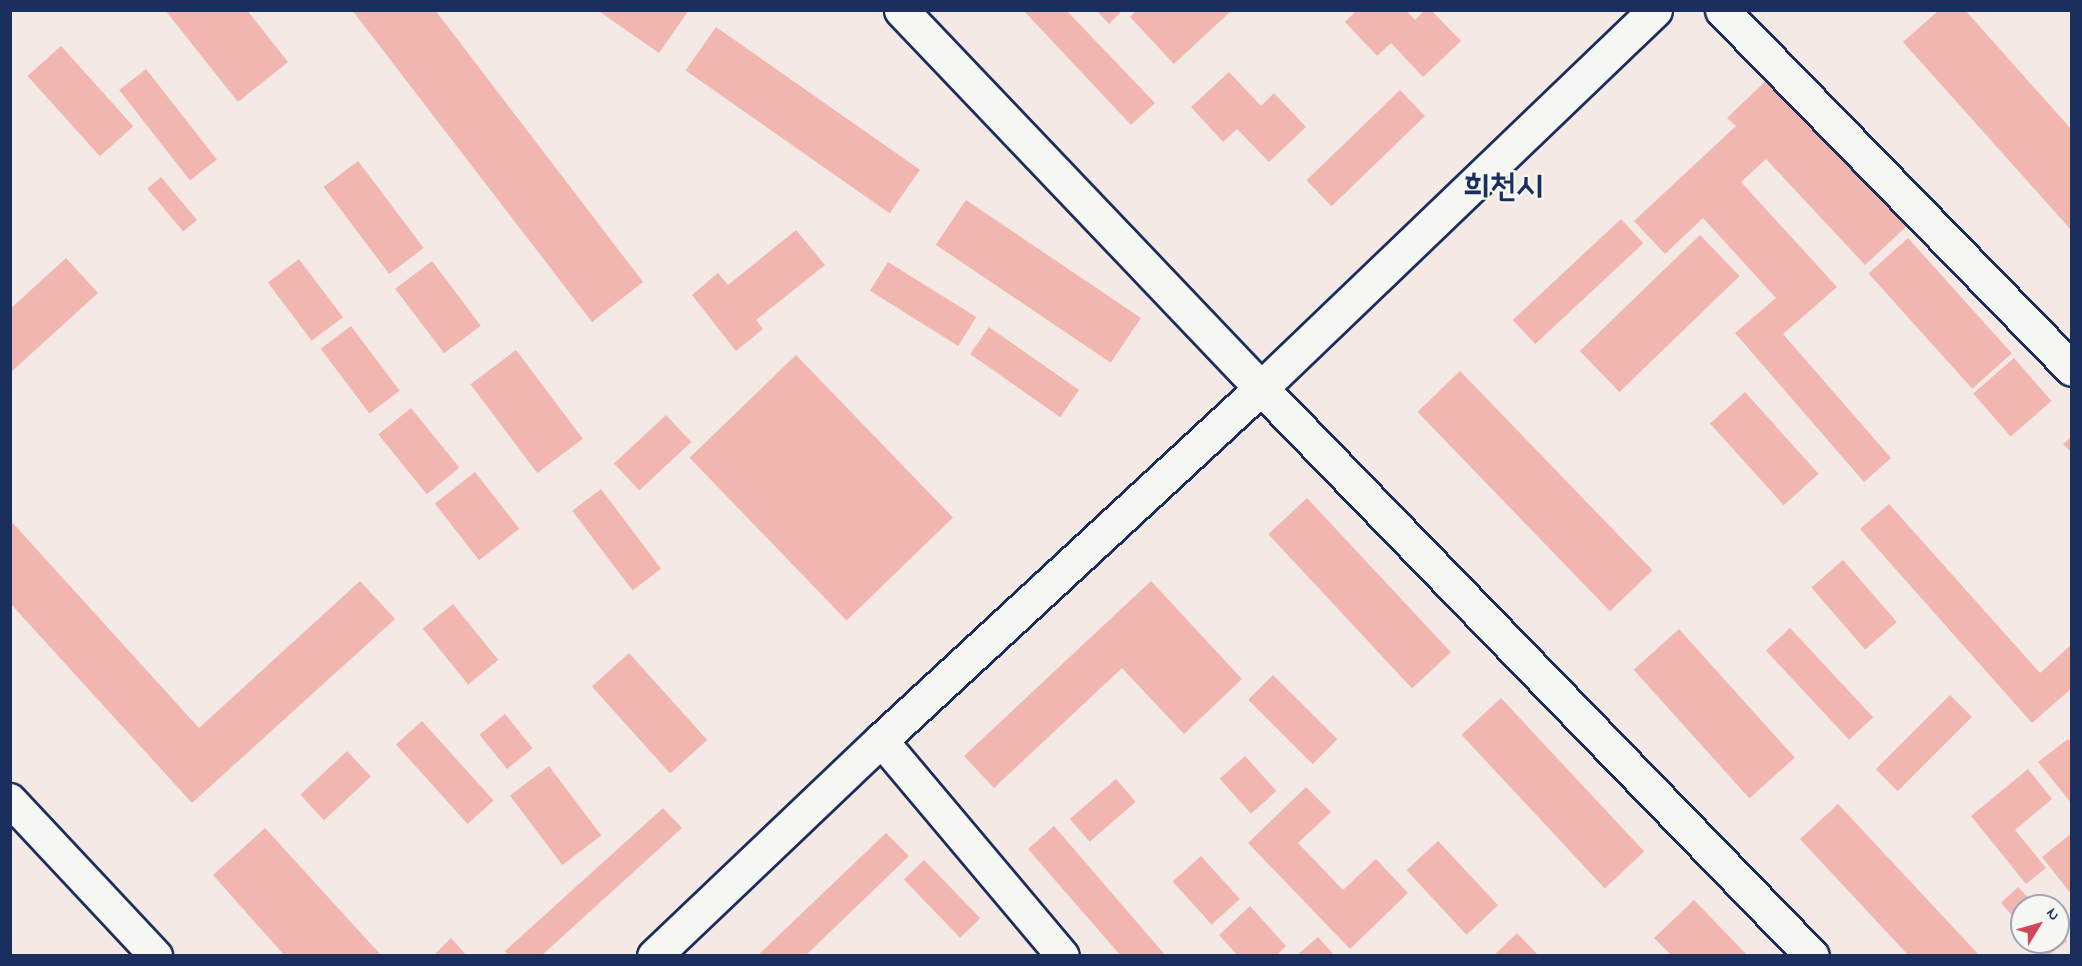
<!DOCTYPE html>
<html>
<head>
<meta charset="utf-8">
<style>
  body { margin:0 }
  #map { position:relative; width:2082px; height:966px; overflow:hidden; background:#f5e9e5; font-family:"Indie Flower","Poor Story",sans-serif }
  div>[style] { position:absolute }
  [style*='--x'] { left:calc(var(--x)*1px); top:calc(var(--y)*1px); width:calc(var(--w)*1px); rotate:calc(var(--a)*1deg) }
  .building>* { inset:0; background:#f2b6b0; transform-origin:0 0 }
  .roads { filter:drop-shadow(2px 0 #1b2f5e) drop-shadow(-2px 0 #1b2f5e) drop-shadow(0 2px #1b2f5e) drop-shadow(0 -2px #1b2f5e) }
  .minor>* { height:32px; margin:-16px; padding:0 16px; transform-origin:16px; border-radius:16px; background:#f6f6f2 }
  .tertiary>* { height:33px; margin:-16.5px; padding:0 16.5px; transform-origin:16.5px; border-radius:16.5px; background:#f6f6f2 }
  .secondary>* { height:33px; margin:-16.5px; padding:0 16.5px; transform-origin:16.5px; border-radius:16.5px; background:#f6f6f2 }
  .primary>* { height:33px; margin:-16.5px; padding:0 16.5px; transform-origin:16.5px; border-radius:16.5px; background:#f6f6f2 }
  span { translate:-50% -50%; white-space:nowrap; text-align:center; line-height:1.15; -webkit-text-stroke:4.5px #f6f6f2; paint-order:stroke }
  .town-label { font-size:33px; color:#1b2f5e; font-weight:700 }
  .frame { position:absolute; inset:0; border:12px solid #1b2f5e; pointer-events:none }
  .north { position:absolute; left:2010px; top:894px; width:60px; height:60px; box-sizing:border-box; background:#f6f6f2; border:2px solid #9ea6b7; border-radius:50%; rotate:53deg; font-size:16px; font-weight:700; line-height:24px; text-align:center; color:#1b2f5e }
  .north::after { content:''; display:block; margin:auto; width:21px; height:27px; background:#d1495b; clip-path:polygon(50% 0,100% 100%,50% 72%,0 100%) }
</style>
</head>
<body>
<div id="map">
  <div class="building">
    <i style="clip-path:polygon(165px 10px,247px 10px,288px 62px,238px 102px)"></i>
    <i style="clip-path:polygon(352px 10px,435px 10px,643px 282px,592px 322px)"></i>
    <i style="clip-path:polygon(597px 10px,689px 10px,659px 53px)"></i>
    <i style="clip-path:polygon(1023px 10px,1066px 10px,1155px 103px,1131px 125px)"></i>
    <i style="clip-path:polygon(1096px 10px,1123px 10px,1109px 24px)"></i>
    <i style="clip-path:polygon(1137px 10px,1232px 10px,1174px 64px,1130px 17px)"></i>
    <i style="clip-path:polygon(1357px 10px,1406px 10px,1415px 20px,1425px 10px,1431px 10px,1461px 41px,1423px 77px,1391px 43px,1377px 56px,1345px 22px)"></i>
    <i style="clip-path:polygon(1939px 10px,1965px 10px,2072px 130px,2072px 231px,1903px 42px)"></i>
    <i style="left:716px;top:27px;width:249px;height:53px;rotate:35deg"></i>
    <i style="left:61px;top:46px;width:108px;height:45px;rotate:48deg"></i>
    <i style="left:146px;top:69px;width:115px;height:34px;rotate:52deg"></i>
    <i style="clip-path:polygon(1229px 72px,1261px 106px,1274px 93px,1306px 127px,1269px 162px,1237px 129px,1223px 142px,1191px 107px)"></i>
    <i style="clip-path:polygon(1770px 77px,1908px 225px,1865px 265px,1766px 159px,1741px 182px,1837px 287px,1783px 334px,1891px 458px,1864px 482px,1735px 333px,1776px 298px,1703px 218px,1665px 254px,1634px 221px,1736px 126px,1727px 118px)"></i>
    <i style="left:1400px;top:90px;width:36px;height:130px;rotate:46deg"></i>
    <i style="left:358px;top:161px;width:109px;height:43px;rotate:53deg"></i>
    <i style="left:161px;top:177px;width:56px;height:18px;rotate:50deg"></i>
    <i style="left:966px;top:200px;width:211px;height:54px;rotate:34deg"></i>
    <i style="left:1621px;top:219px;width:33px;height:148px;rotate:47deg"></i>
    <i style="clip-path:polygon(796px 230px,825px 265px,756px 320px,763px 329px,736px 351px,692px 295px,718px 273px,728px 285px)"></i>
    <i style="left:1700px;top:235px;width:57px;height:167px;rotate:46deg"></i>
    <i style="left:1908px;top:238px;width:155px;height:53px;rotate:48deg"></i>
    <i style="clip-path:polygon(66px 258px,98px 293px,10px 373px,10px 309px)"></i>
    <i style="left:299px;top:259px;width:73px;height:39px;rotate:53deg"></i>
    <i style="left:432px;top:261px;width:81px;height:46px;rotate:53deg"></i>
    <i style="left:888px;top:262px;width:104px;height:34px;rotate:32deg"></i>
    <i style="left:351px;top:326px;width:81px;height:38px;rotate:53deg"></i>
    <i style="left:989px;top:327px;width:110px;height:33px;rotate:35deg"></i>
    <i style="left:516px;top:350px;width:111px;height:57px;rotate:53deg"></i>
    <i style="left:796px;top:355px;width:226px;height:148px;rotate:46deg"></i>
    <i style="left:2014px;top:358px;width:57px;height:54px;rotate:49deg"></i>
    <i style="left:1460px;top:371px;width:277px;height:59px;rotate:46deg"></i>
    <i style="left:1745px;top:392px;width:110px;height:47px;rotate:48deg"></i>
    <i style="left:411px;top:408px;width:77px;height:42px;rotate:51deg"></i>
    <i style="left:666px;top:415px;width:37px;height:71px;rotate:47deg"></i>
    <i style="clip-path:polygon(2072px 436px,2072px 453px,2063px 444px)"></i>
    <i style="left:475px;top:472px;width:72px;height:51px;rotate:52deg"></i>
    <i style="left:601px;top:489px;width:100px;height:36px;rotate:53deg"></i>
    <i style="left:1307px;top:498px;width:211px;height:53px;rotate:47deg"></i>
    <i style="clip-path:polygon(1889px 504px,2040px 673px,2072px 644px,2072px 688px,2032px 723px,1860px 529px)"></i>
    <i style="clip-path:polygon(10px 520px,199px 728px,360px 581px,395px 619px,192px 803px,10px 603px)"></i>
    <i style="left:1843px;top:560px;width:82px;height:42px;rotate:49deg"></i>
    <i style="clip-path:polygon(1151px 581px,1242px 679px,1184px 734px,1122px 668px,994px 788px,964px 756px)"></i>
    <i style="left:453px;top:604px;width:72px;height:39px;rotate:51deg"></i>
    <i style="left:1790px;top:628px;width:122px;height:33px;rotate:47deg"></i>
    <i style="left:1679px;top:629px;width:173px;height:61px;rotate:48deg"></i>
    <i style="left:629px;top:653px;width:117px;height:50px;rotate:48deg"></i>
    <i style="left:1273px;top:675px;width:91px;height:35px;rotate:45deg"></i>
    <i style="left:1950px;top:695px;width:31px;height:105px;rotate:45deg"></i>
    <i style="left:1501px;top:698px;width:210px;height:54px;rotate:47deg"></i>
    <i style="left:505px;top:714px;width:44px;height:33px;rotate:51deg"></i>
    <i style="left:422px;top:721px;width:107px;height:35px;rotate:48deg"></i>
    <i style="clip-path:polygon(2068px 739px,2072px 744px,2072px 804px,2038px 762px)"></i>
    <i style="left:347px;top:751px;width:35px;height:64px;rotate:47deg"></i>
    <i style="left:1245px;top:756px;width:47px;height:34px;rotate:48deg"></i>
    <i style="left:549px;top:766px;width:87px;height:49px;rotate:53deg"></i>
    <i style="clip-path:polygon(2028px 769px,2052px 799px,2015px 830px,2046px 868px,2026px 884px,1971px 816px)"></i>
    <i style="left:1116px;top:779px;width:30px;height:61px;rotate:49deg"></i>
    <i style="clip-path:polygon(1306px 787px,1331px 812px,1298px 843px,1343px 890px,1376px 859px,1408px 893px,1350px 949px,1248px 843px)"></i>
    <i style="clip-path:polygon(1838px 804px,1980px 956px,1909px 956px,1800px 839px)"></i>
    <i style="clip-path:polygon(663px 808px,682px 828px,541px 956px,509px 956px,505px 951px)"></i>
    <i style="clip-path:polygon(1054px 826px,1166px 956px,1121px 956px,1028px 849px)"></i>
    <i style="clip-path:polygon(265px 828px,380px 954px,378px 956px,285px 956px,213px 875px)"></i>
    <i style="clip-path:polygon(886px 833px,909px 856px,805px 956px,757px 956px)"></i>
    <i style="clip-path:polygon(2072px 833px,2072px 895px,2042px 857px)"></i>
    <i style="left:1438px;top:841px;width:88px;height:43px;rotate:47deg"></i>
    <i style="left:1201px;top:856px;width:58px;height:38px;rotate:48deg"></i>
    <i style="left:924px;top:860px;width:81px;height:28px;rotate:46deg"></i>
    <i style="clip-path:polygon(2018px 887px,2036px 906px,2022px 906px,2022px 927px,2001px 903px)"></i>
    <i style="clip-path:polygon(1694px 900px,1748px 956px,1672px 956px,1654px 938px)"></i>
    <i style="clip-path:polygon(1250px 906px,1286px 946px,1276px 956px,1238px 956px,1219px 935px)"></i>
    <i style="clip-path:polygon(2058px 931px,2067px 941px,2048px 956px,2036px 942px,2058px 942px)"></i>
    <i style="clip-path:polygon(1517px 933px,1539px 956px,1493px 956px)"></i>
    <i style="clip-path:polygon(1318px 937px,1335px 956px,1296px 956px)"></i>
    <i style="clip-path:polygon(451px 938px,467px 956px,433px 956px)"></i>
  </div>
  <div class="roads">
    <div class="minor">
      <i style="--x:881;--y:740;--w:282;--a:49.9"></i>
      <i style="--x:10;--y:800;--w:214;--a:46.9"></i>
    </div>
    <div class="tertiary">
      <i style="--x:1722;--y:10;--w:501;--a:45.73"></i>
      <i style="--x:1261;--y:388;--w:546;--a:-43.81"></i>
    </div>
    <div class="secondary">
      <i style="--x:901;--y:10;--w:522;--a:46.4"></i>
    </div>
    <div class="primary">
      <i style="--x:654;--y:956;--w:313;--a:-43.6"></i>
      <i style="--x:881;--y:740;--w:518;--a:-42.81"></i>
      <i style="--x:1261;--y:388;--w:791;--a:45.87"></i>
    </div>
  </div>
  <div class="town-label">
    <span style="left:1503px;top:189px">희천시</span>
  </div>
  <div class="frame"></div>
  <div class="north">N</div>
</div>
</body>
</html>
